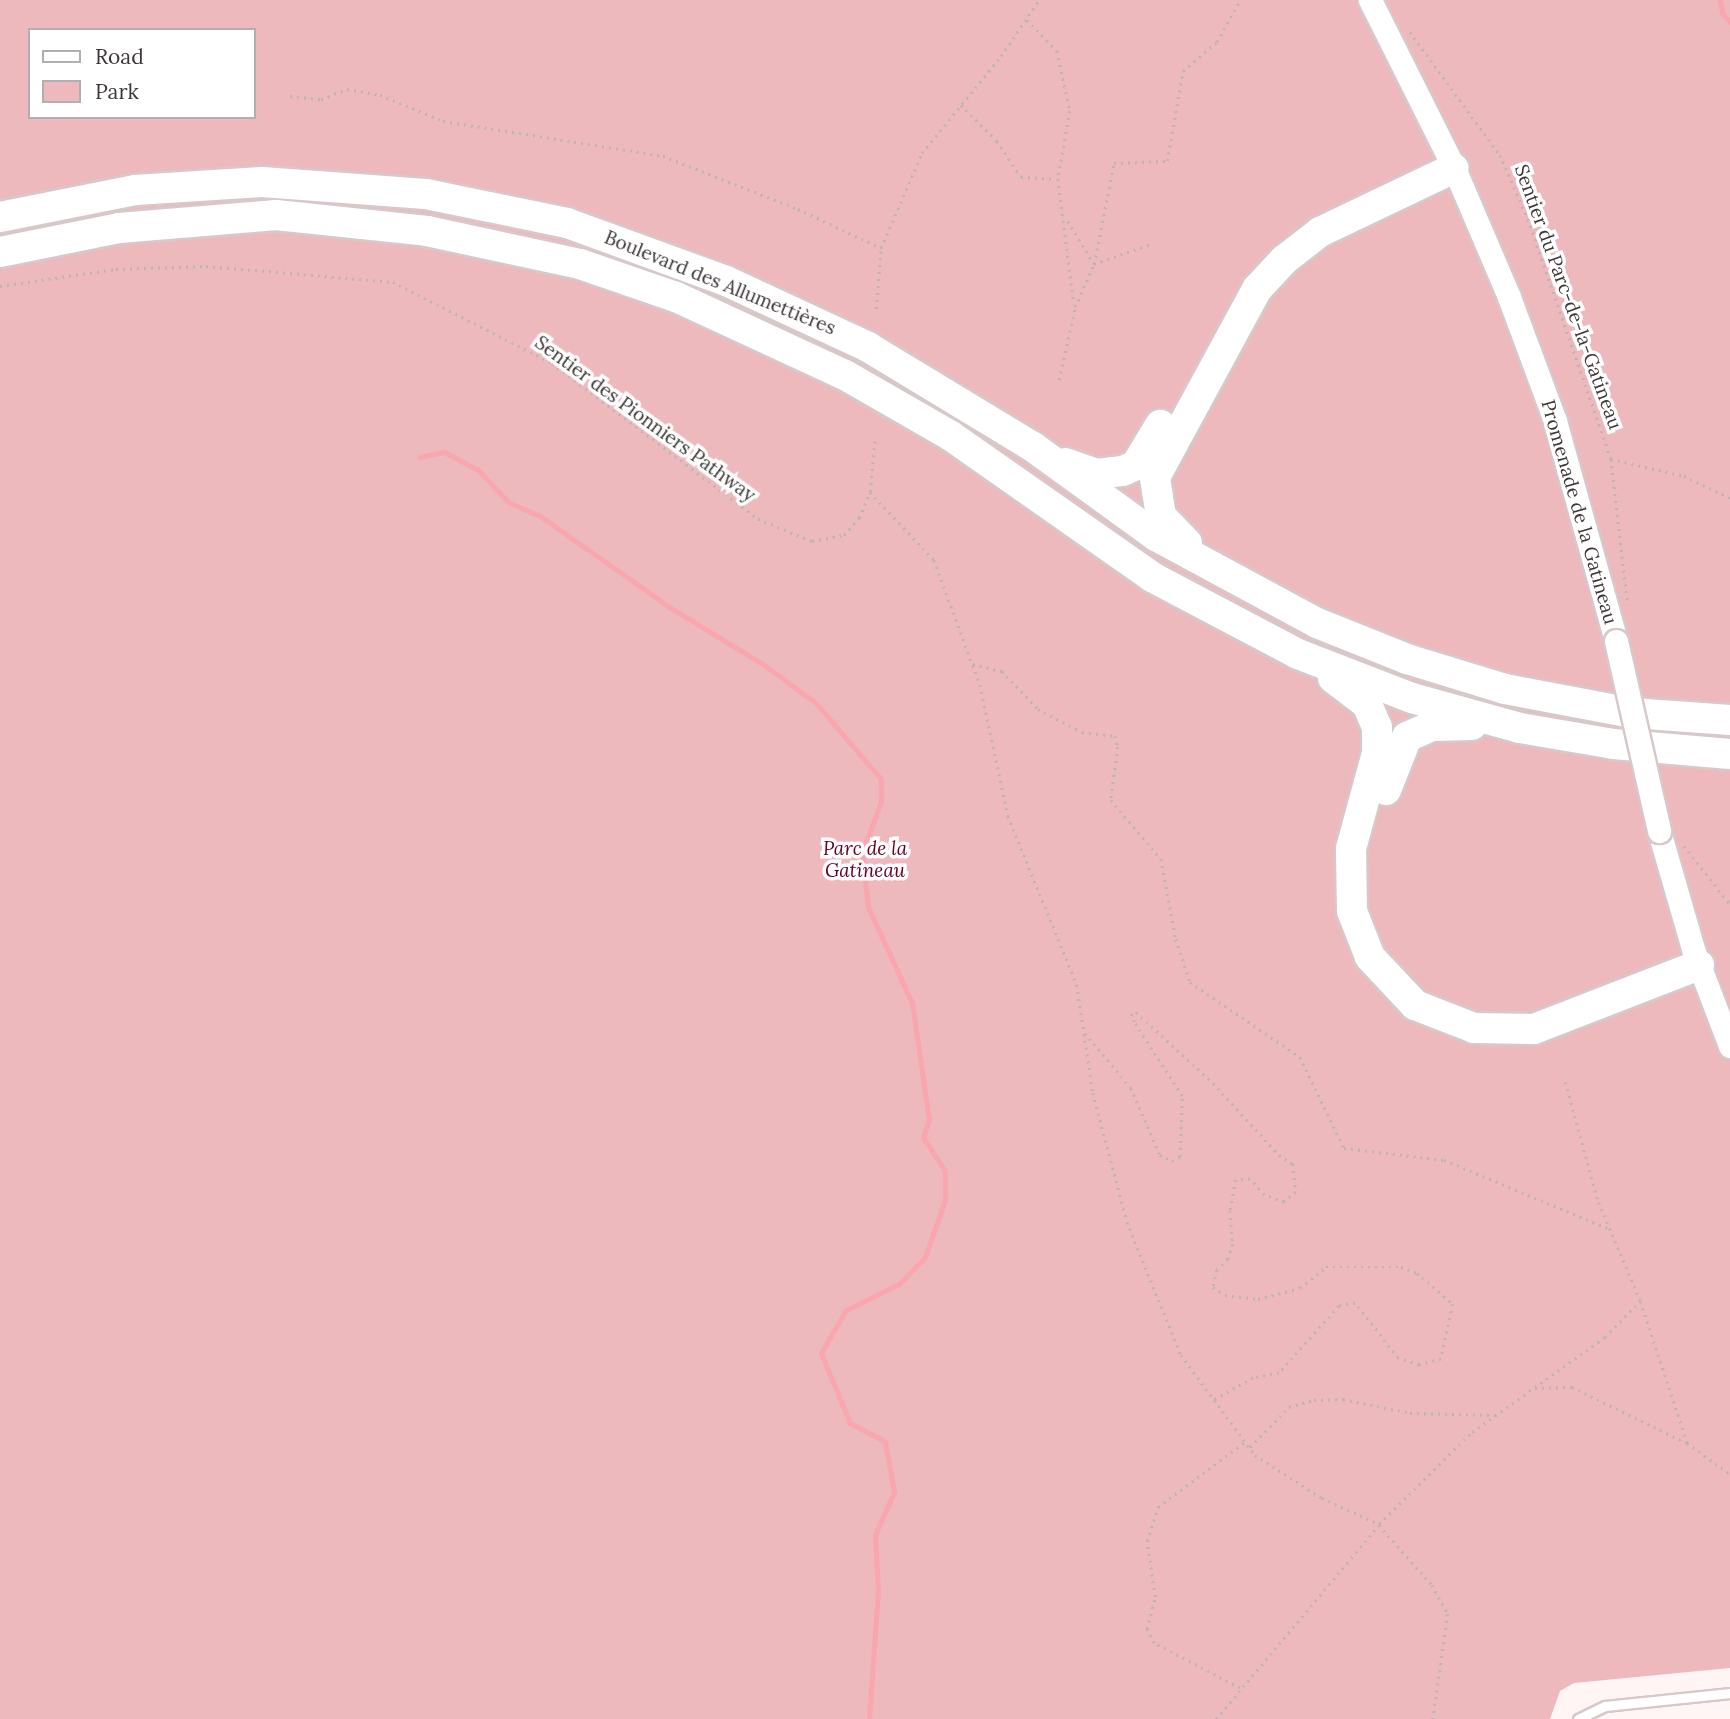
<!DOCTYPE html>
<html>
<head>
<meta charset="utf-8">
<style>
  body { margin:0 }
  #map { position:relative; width:1730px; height:1719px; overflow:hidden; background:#fff5f5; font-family:Lora,serif }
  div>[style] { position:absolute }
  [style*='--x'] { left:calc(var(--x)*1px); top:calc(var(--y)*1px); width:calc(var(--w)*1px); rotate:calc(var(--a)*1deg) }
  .green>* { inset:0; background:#edb9bd }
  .stream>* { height:5px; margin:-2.5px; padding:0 2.5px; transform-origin:2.5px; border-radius:2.5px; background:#f9a6ae }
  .path>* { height:2.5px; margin-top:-1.25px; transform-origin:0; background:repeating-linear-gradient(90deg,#bdb4b4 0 2px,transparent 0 7px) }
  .roads { filter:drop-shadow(2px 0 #d8c8c9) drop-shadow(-2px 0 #d8c8c9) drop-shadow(0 2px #d8c8c9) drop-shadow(0 -2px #d8c8c9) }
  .lane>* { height:9px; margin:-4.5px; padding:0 4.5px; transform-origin:4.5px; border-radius:4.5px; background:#fff }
  .secondary>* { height:23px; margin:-11.5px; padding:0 11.5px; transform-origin:11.5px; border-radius:11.5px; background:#fff }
  .highway>* { height:30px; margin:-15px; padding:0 15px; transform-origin:15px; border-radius:15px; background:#fff }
  .bridges { filter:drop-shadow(2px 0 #d8c8c9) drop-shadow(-2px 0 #d8c8c9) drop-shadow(0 2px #d8c8c9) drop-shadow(0 -2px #d8c8c9) }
  .secondary-bridge>* { height:23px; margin:-11.5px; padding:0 11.5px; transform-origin:11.5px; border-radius:11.5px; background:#fff }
  span { translate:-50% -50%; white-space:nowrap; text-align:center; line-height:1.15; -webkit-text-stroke:7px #fff; paint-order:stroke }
  .street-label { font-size:19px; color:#3d3737 }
  .park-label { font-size:19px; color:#64001f; font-style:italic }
  .legend { position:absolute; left:28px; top:28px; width:228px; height:91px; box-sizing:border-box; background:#fff; border:2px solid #b1afaf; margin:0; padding:9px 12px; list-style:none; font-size:21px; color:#3d3737 }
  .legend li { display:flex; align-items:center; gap:14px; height:35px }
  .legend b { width:35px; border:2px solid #b1afaf }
</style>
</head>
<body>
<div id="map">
  <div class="green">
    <i style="clip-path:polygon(evenodd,0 0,1730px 0,1730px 1668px,1574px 1683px,1560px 1691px,1550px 1719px,0 1719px,0 0,30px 30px,254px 30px,254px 117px,30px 117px,30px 30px)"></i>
  </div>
  <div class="stream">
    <i style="--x:1720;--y:0;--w:13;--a:81"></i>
    <i style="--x:1722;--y:13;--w:12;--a:48"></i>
    <i style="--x:420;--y:457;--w:25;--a:-12"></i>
    <i style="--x:444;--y:452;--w:38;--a:28"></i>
    <i style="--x:478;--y:470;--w:44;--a:46.8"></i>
    <i style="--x:508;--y:502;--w:35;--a:24"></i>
    <i style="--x:540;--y:516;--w:160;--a:35.1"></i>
    <i style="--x:671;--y:608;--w:109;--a:31.5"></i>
    <i style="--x:764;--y:665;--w:64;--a:36.2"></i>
    <i style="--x:816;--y:703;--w:100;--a:49.5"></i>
    <i style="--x:881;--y:779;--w:22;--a:90"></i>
    <i style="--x:881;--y:801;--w:55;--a:110.1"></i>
    <i style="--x:862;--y:853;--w:54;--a:83.7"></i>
    <i style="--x:868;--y:907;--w:106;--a:65.4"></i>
    <i style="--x:912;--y:1003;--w:118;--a:81.7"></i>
    <i style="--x:929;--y:1120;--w:18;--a:109"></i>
    <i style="--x:923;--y:1137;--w:40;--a:57.1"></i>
    <i style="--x:945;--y:1171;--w:29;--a:90"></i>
    <i style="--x:945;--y:1200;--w:60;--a:109.3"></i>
    <i style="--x:925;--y:1257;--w:37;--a:134"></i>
    <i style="--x:899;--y:1284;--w:59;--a:153.9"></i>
    <i style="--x:846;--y:1310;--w:50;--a:120.2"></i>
    <i style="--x:821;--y:1353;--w:76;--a:67.5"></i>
    <i style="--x:850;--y:1423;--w:40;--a:28"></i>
    <i style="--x:885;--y:1442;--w:51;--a:79.8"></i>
    <i style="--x:894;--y:1492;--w:47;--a:113.8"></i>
    <i style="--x:875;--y:1535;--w:55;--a:86.9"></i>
    <i style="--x:878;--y:1590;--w:129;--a:94"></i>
  </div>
  <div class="path">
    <i style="--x:1027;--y:20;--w:43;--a:45.9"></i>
    <i style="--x:1057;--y:51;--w:61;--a:77.8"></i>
    <i style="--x:1070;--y:111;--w:69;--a:100"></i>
    <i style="--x:1058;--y:179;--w:126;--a:82.7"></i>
    <i style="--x:1410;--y:32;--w:152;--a:53.8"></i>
    <i style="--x:1500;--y:155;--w:70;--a:66.4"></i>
    <i style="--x:1528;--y:219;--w:254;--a:70.9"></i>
    <i style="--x:1611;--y:459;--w:147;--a:83.4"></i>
    <i style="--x:290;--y:96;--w:31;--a:6"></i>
    <i style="--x:321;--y:99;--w:28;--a:-21"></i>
    <i style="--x:347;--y:89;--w:34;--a:10"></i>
    <i style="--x:380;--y:95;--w:68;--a:22.4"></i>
    <i style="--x:443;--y:121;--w:223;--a:9"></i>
    <i style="--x:663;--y:156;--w:145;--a:21.4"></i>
    <i style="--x:798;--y:209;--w:92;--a:25.2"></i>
    <i style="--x:961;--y:105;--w:51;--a:45"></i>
    <i style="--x:997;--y:141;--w:43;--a:56.3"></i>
    <i style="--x:1021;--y:177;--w:35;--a:3"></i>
    <i style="--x:1068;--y:221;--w:50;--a:58.8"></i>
    <i style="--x:1094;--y:264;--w:63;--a:-19.6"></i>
    <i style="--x:0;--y:286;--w:117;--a:-8.3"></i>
    <i style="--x:116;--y:269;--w:90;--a:-1.9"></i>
    <i style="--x:206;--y:266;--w:188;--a:4.9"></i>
    <i style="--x:393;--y:282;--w:178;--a:27"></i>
    <i style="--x:552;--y:363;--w:258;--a:37.1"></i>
    <i style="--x:758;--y:519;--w:58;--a:22.2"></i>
    <i style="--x:812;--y:541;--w:33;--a:-11"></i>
    <i style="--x:844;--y:535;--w:23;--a:-49"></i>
    <i style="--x:859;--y:518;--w:28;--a:-67"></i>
    <i style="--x:870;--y:492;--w:53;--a:-84.6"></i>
    <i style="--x:876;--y:309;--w:61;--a:-85.3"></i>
    <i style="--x:881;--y:248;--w:103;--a:-66.7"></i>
    <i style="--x:922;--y:153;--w:125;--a:-50.8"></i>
    <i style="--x:1001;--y:56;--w:68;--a:-55.8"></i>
    <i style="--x:1059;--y:380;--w:75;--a:-77.6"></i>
    <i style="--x:1075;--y:307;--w:47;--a:-66.2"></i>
    <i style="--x:1094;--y:264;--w:103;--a:-78.8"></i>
    <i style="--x:1114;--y:163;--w:53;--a:-2.2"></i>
    <i style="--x:1167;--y:161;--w:91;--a:-79.9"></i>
    <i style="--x:1183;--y:71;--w:45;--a:-40.5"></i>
    <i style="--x:1217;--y:42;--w:48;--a:-61.3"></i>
    <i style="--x:1611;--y:459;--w:75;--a:13.1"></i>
    <i style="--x:1684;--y:476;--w:51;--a:25.6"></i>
    <i style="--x:870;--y:492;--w:93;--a:46.7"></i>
    <i style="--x:934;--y:560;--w:133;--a:69.8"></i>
    <i style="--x:980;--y:685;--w:134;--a:77.9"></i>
    <i style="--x:1008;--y:816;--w:183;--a:67.8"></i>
    <i style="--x:1077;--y:985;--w:109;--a:81.6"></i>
    <i style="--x:1093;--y:1093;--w:133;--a:75.2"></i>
    <i style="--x:1127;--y:1222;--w:144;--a:67.9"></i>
    <i style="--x:1181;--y:1355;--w:124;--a:53.5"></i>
    <i style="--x:1255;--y:1455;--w:80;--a:32.7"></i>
    <i style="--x:1322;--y:1498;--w:63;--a:24.5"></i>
    <i style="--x:1379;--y:1524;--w:131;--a:-44.7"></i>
    <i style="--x:1472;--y:1432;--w:163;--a:-35.5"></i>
    <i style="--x:1605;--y:1337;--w:50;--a:-45.8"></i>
    <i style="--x:1640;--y:1301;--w:111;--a:-112.9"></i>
    <i style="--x:1597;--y:1199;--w:125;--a:-105.3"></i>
    <i style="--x:973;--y:664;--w:30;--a:14"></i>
    <i style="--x:1002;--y:671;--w:52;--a:46.5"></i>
    <i style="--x:1038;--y:709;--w:50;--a:27.6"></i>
    <i style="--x:1082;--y:732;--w:33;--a:7"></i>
    <i style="--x:1115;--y:736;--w:11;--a:75"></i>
    <i style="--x:1118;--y:747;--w:53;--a:97.5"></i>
    <i style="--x:1111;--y:800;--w:77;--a:49.7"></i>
    <i style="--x:1161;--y:859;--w:81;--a:79.4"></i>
    <i style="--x:1176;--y:939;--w:45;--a:72"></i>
    <i style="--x:1190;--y:982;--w:133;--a:34.3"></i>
    <i style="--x:1300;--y:1057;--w:101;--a:64.2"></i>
    <i style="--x:1344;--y:1148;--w:101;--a:6.8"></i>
    <i style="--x:1444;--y:1160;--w:177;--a:22.6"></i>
    <i style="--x:1684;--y:846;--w:74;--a:51.6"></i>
    <i style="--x:1085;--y:1033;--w:72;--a:50.1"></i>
    <i style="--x:1131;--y:1088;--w:73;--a:66.6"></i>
    <i style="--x:1160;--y:1155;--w:13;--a:27"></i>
    <i style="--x:1172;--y:1161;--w:9;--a:-27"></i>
    <i style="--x:1180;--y:1157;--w:61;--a:-88.1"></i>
    <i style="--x:1182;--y:1096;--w:88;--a:-123"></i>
    <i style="--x:1134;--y:1022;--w:8;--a:-113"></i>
    <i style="--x:1131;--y:1015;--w:6;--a:-31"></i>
    <i style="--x:1136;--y:1012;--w:105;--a:42.7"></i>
    <i style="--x:1213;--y:1083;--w:98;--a:47.5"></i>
    <i style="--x:1279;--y:1155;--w:17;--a:33"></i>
    <i style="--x:1293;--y:1164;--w:28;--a:84"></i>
    <i style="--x:1296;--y:1192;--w:16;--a:140"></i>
    <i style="--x:1284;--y:1202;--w:21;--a:-161"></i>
    <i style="--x:1264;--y:1195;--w:21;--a:-131"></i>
    <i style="--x:1250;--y:1179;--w:14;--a:176"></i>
    <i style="--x:1236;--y:1180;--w:32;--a:101"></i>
    <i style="--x:1230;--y:1211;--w:33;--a:85"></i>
    <i style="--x:1233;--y:1244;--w:16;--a:108"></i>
    <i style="--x:1228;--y:1259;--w:16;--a:135"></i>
    <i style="--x:1217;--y:1270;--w:17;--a:103"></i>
    <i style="--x:1213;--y:1287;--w:14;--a:34"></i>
    <i style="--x:1225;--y:1295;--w:33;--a:7"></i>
    <i style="--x:1258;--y:1299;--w:43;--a:-14.7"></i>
    <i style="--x:1300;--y:1288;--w:33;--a:-39"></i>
    <i style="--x:1326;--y:1267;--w:75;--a:0"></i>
    <i style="--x:1401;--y:1267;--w:17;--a:21"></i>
    <i style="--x:1417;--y:1273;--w:48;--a:40.7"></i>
    <i style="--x:1453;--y:1304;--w:56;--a:102.3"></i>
    <i style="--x:1441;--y:1359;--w:23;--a:165"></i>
    <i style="--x:1419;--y:1365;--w:22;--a:-162"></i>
    <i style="--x:1398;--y:1358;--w:70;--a:-128"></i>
    <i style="--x:1355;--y:1303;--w:16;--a:169"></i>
    <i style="--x:1339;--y:1306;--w:90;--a:131.8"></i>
    <i style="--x:1279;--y:1373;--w:26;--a:169"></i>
    <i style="--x:1253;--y:1378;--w:45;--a:150.6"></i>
    <i style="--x:1535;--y:1388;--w:37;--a:-2"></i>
    <i style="--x:1572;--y:1387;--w:128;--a:26"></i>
    <i style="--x:1687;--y:1443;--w:150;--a:-108.3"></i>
    <i style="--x:1687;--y:1443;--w:53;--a:35.8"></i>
    <i style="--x:1250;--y:1447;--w:56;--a:-45.7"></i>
    <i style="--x:1289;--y:1407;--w:26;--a:-16"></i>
    <i style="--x:1314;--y:1400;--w:29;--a:-2"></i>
    <i style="--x:1343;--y:1399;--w:68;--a:11.8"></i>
    <i style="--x:1410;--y:1413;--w:86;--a:1.3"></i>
    <i style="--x:1240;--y:1688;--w:97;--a:-152.4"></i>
    <i style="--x:1154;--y:1643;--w:16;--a:-117"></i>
    <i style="--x:1147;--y:1629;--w:33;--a:-76"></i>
    <i style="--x:1155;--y:1597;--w:57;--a:-98.1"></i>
    <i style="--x:1147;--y:1541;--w:36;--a:-72"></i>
    <i style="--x:1158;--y:1507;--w:109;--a:-36.8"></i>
    <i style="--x:1216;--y:1719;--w:253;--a:-50"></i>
    <i style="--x:1379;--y:1525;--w:80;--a:48.5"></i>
    <i style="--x:1432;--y:1585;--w:33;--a:61"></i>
    <i style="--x:1448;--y:1614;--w:106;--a:98.1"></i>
  </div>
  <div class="roads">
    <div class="lane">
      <i style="--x:1578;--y:1719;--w:30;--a:-26"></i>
      <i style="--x:1605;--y:1706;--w:126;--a:-5.9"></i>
    </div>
    <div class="secondary">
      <i style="--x:1370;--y:0;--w:188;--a:63.4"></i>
      <i style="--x:1454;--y:168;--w:140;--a:66.9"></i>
      <i style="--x:1509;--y:297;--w:132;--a:69.6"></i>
      <i style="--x:1555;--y:421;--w:228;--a:74.5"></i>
      <i style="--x:1659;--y:831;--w:123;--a:73.9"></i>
      <i style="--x:1693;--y:949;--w:104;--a:69.1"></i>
    </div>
    <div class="highway">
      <i style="--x:0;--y:217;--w:138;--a:-11.3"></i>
      <i style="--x:135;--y:190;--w:127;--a:-3.6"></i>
      <i style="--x:262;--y:182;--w:164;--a:4.2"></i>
      <i style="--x:426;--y:194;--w:144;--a:11.6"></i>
      <i style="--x:567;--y:223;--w:169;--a:20"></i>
      <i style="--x:726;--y:281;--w:157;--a:24.9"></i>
      <i style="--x:868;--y:347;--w:193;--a:31.2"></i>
      <i style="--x:1033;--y:447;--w:152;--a:35.9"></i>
      <i style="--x:1156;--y:536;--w:183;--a:28.4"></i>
      <i style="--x:1317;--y:623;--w:97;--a:21.8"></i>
      <i style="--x:1407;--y:659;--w:102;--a:17"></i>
      <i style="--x:1505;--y:689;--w:129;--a:10.7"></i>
      <i style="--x:1632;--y:713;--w:98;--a:4.1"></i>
      <i style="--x:0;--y:252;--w:121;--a:-11.4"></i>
      <i style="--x:119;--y:228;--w:158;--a:-4.7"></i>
      <i style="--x:276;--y:215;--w:152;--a:6"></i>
      <i style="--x:427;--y:231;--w:157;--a:12.2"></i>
      <i style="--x:580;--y:264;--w:102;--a:19"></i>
      <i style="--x:676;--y:297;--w:186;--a:24.8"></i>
      <i style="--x:845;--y:375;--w:122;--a:29.9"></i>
      <i style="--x:951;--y:436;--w:246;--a:35"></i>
      <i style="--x:1152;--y:577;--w:165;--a:27.8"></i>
      <i style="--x:1298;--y:654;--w:122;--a:21.1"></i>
      <i style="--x:1412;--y:698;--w:112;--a:15.5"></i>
      <i style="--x:1520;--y:728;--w:95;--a:9.7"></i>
      <i style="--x:1614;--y:744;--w:116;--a:4.9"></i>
      <i style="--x:1065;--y:463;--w:34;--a:19"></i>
      <i style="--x:1097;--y:474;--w:26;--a:-7"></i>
      <i style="--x:1123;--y:471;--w:14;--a:-25"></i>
      <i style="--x:1136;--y:465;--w:47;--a:-59"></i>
      <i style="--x:1187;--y:543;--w:37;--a:-134"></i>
      <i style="--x:1161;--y:516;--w:39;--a:-99"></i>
      <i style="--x:1155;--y:477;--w:214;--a:-61.5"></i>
      <i style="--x:1257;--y:289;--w:40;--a:-47"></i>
      <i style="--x:1284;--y:260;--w:46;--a:-37.9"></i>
      <i style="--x:1320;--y:232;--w:148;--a:-25.5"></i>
      <i style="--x:1333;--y:678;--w:43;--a:37.4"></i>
      <i style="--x:1367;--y:704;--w:25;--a:67"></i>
      <i style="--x:1377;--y:727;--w:26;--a:90"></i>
      <i style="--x:1377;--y:753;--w:99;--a:105.2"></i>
      <i style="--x:1351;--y:849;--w:62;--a:89.1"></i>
      <i style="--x:1352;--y:911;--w:49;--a:68.6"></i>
      <i style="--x:1370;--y:957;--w:66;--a:46.8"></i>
      <i style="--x:1415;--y:1005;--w:63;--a:21.3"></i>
      <i style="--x:1474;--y:1028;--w:60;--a:1"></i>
      <i style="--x:1534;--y:1029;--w:177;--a:-21.2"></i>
      <i style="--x:1386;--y:790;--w:57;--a:-68.4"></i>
      <i style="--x:1407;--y:737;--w:27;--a:-24"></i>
      <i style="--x:1432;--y:726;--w:40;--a:-1.4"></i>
    </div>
  </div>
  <div class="bridges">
    <div class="secondary-bridge">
      <i style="--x:1616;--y:641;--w:195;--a:77.2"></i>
    </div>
  </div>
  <div class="street-label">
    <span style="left:720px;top:283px;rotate:22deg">Boulevard des Allumettières</span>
    <span style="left:1568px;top:297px;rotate:70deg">Sentier du Parc-de-la-Gatineau</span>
    <span style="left:645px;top:419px;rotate:36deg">Sentier des Pionniers Pathway</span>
    <span style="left:1579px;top:512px;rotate:74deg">Promenade de la Gatineau</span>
  </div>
  <div class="park-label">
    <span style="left:865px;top:860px">Parc de la<br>Gatineau</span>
  </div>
  <ul class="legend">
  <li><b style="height:9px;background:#fff"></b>Road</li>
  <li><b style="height:19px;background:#edb9bd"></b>Park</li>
  </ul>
</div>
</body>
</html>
